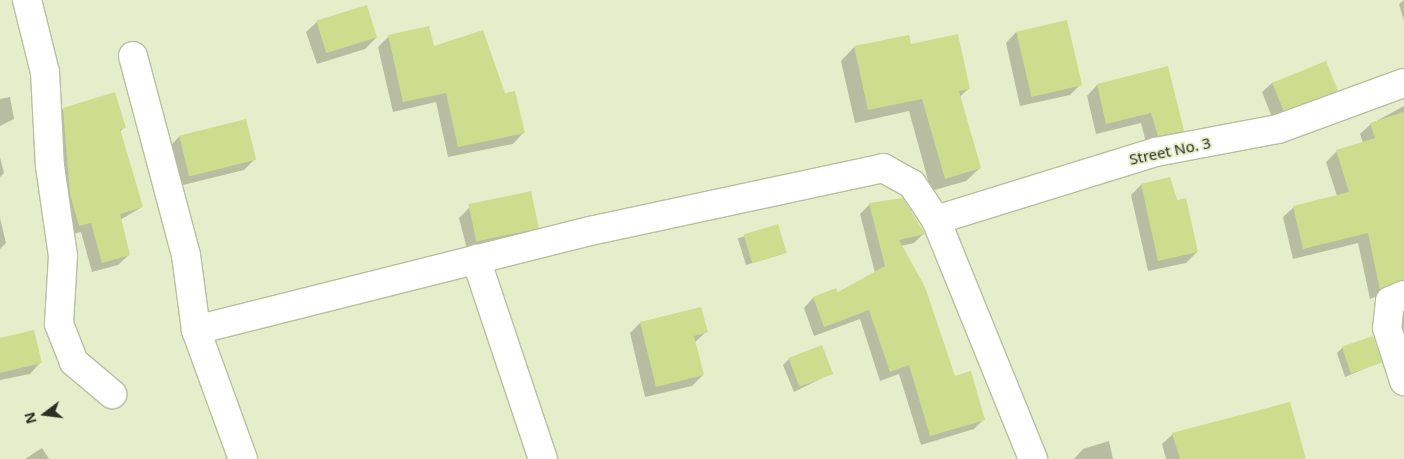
<!DOCTYPE html>
<html>
<head>
<meta charset="utf-8">
<style>
  body { margin:0 }
  #map { position:relative; width:1404px; height:459px; overflow:hidden; background:#e6edcb; font-family:"Noto Sans",sans-serif }
  div>[style] { position:absolute }
  [style*='--x'] { left:calc(var(--x)*1px); top:calc(var(--y)*1px); width:calc(var(--w)*1px); rotate:calc(var(--a)*1deg) }
  .shadow>* { inset:0; background:#0003; transform-origin:0 0 }
  .building>* { inset:0; background:#cedc8e; transform-origin:0 0 }
  .roads { filter:drop-shadow(1px 0 #b8bf9e) drop-shadow(-1px 0 #b8bf9e) drop-shadow(0 1px #b8bf9e) drop-shadow(0 -1px #b8bf9e) }
  .minor>* { height:28px; margin:-14px; padding:0 14px; transform-origin:14px; border-radius:14px; background:#fff }
  span { translate:-50% -50%; white-space:nowrap; text-align:center; line-height:1.15; -webkit-text-stroke:4px #e6edcb; paint-order:stroke }
  .street-label { font-size:15px; color:#2c2f21 }
  .north { position:absolute; left:20px; top:389px; width:50px; height:50px; -webkit-text-stroke:4px #e6edcb; paint-order:stroke; rotate:255deg; font-size:14px; font-weight:700; line-height:20px; text-align:center; color:#2c2f21 }
  .north::after { content:''; display:block; margin:auto; width:18px; height:22px; background:#2c2f21; clip-path:polygon(50% 0,100% 100%,50% 72%,0 100%) }
</style>
</head>
<body>
<div id="map">
  <div class="shadow">
    <i style="clip-path:polygon(1404px 0,1404px 21px,1399px 4px)"></i>
    <i style="clip-path:polygon(317px 22px,376px 38px,365px 49px,317px 64px,306px 32px)"></i>
    <i style="clip-path:polygon(1016px 32px,1081px 84px,1070px 95px,1020px 106px,1006px 43px)"></i>
    <i style="clip-path:polygon(389px 36px,433px 48px,504px 95px,523px 133px,513px 144px,448px 157px,436px 102px,393px 112px,378px 47px)"></i>
    <i style="clip-path:polygon(910px 45px,968px 89px,960px 97px,980px 168px,966px 181px,931px 191px,909px 111px,855px 123px,841px 61px,854px 47px)"></i>
    <i style="clip-path:polygon(1167px 68px,1183px 130px,1172px 141px,1147px 146px,1141px 123px,1096px 134px,1087px 96px,1097px 85px)"></i>
    <i style="clip-path:polygon(1273px 82px,1336px 90px,1326px 101px,1273px 120px,1262px 92px)"></i>
    <i style="clip-path:polygon(10px 97px,14px 119px,0 126px,0 99px)"></i>
    <i style="clip-path:polygon(1404px 106px,1404px 296px,1394px 289px,1370px 299px,1358px 243px,1293px 259px,1283px 217px,1294px 207px,1337px 196px,1326px 162px,1337px 151px,1363px 143px,1360px 134px,1371px 124px)"></i>
    <i style="clip-path:polygon(63px 109px,124px 127px,120px 132px,142px 207px,120px 220px,129px 255px,118px 265px,92px 272px,81px 232px,69px 235px,53px 119px)"></i>
    <i style="clip-path:polygon(180px 136px,255px 159px,244px 170px,179px 186px,169px 147px)"></i>
    <i style="clip-path:polygon(0 157px,4px 173px,0 177px)"></i>
    <i style="clip-path:polygon(1169px 179px,1197px 252px,1186px 263px,1148px 271px,1131px 195px,1141px 185px)"></i>
    <i style="clip-path:polygon(870px 204px,923px 234px,914px 243px,901px 246px,954px 378px,984px 419px,974px 429px,921px 445px,899px 374px,880px 381px,860px 319px,814px 336px,804px 308px,813px 298px,836px 290px,837px 294px,875px 273px,860px 214px)"></i>
    <i style="clip-path:polygon(470px 207px,538px 227px,527px 238px,468px 253px,459px 218px)"></i>
    <i style="clip-path:polygon(0 218px,6px 243px,0 249px)"></i>
    <i style="left:778px;top:226px;width:28px;height:42px;rotate:73deg"></i>
    <i style="clip-path:polygon(1404px 314px,1404px 372px,1394px 324px)"></i>
    <i style="clip-path:polygon(640px 323px,706px 332px,695px 342px,703px 375px,692px 386px,645px 397px,630px 333px)"></i>
    <i style="clip-path:polygon(0 339px,40px 363px,30px 374px,0 380px)"></i>
    <i style="clip-path:polygon(1342px 348px,1380px 362px,1345px 377px,1337px 353px)"></i>
    <i style="clip-path:polygon(789px 359px,832px 373px,794px 392px,783px 365px)"></i>
    <i style="clip-path:polygon(1173px 434px,1299px 459px,1166px 459px,1162px 444px)"></i>
    <i style="clip-path:polygon(1109px 441px,1113px 459px,1074px 459px,1083px 449px)"></i>
    <i style="clip-path:polygon(42px 448px,49px 459px,25px 459px)"></i>
  </div>
  <div class="building">
    <i style="left:367px;top:5px;width:34px;height:53px;rotate:73deg"></i>
    <i style="left:1067px;top:20px;width:67px;height:52px;rotate:77deg"></i>
    <i style="clip-path:polygon(429px 26px,434px 46px,483px 30px,505px 93px,515px 91px,525px 133px,458px 147px,446px 93px,403px 102px,388px 35px)"></i>
    <i style="clip-path:polygon(958px 34px,970px 89px,959px 91px,981px 168px,945px 179px,922px 99px,868px 110px,854px 46px,909px 35px,911px 44px)"></i>
    <i style="left:1326px;top:61px;width:32px;height:58px;rotate:68deg"></i>
    <i style="clip-path:polygon(1168px 66px,1184px 131px,1158px 136px,1151px 113px,1106px 124px,1097px 84px)"></i>
    <i style="clip-path:polygon(115px 92px,126px 128px,120px 129px,143px 207px,120px 214px,130px 255px,102px 263px,91px 223px,79px 226px,70px 194px,63px 108px)"></i>
    <i style="clip-path:polygon(1404px 112px,1404px 280px,1380px 290px,1368px 233px,1303px 249px,1293px 206px,1349px 192px,1336px 150px,1375px 138px,1370px 123px)"></i>
    <i style="left:246px;top:119px;width:42px;height:69px;rotate:76deg"></i>
    <i style="clip-path:polygon(1170px 177px,1177px 200px,1186px 198px,1198px 252px,1158px 261px,1141px 184px)"></i>
    <i style="left:531px;top:191px;width:38px;height:64px;rotate:78deg"></i>
    <i style="clip-path:polygon(903px 198px,925px 234px,899px 240px,925px 287px,955px 376px,971px 371px,985px 420px,930px 436px,909px 365px,890px 372px,869px 310px,824px 327px,813px 297px,836px 288px,838px 292px,885px 266px,869px 203px)"></i>
    <i style="left:778px;top:224px;width:30px;height:36px;rotate:73deg"></i>
    <i style="clip-path:polygon(701px 307px,708px 332px,694px 336px,704px 375px,656px 387px,640px 322px)"></i>
    <i style="clip-path:polygon(34px 330px,42px 363px,0 373px,0 338px)"></i>
    <i style="left:1373px;top:336px;width:28px;height:33px;rotate:71deg"></i>
    <i style="left:822px;top:345px;width:31px;height:36px;rotate:69deg"></i>
    <i style="clip-path:polygon(1290px 402px,1306px 459px,1180px 459px,1172px 433px)"></i>
  </div>
  <div class="roads">
    <div class="minor">
      <i style="--x:27;--y:0;--w:74;--a:76"></i>
      <i style="--x:45;--y:72;--w:94;--a:87"></i>
      <i style="--x:50;--y:166;--w:91;--a:81.8"></i>
      <i style="--x:63;--y:256;--w:68;--a:93.4"></i>
      <i style="--x:59;--y:324;--w:41;--a:68.5"></i>
      <i style="--x:74;--y:362;--w:50;--a:40.1"></i>
      <i style="--x:133;--y:56;--w:206;--a:75.1"></i>
      <i style="--x:186;--y:255;--w:76;--a:82.4"></i>
      <i style="--x:196;--y:330;--w:137;--a:70"></i>
      <i style="--x:936;--y:220;--w:230;--a:-17.2"></i>
      <i style="--x:1156;--y:152;--w:124;--a:-10.7"></i>
      <i style="--x:1278;--y:129;--w:134;--a:-20.1"></i>
      <i style="--x:476;--y:259;--w:211;--a:71.5"></i>
      <i style="--x:1404;--y:295;--w:15;--a:157"></i>
      <i style="--x:1390;--y:301;--w:27;--a:96"></i>
      <i style="--x:1387;--y:328;--w:56;--a:72.2"></i>
      <i style="--x:196;--y:330;--w:406;--a:-14.1"></i>
      <i style="--x:590;--y:231;--w:300;--a:-12.1"></i>
      <i style="--x:883;--y:168;--w:33;--a:29"></i>
      <i style="--x:912;--y:184;--w:43;--a:56.3"></i>
      <i style="--x:936;--y:220;--w:258;--a:67.9"></i>
    </div>
  </div>
  <div class="street-label">
    <span style="left:1170px;top:151px;rotate:-12deg">Street No. 3</span>
  </div>
  <div class="north">N</div>
</div>
</body>
</html>
